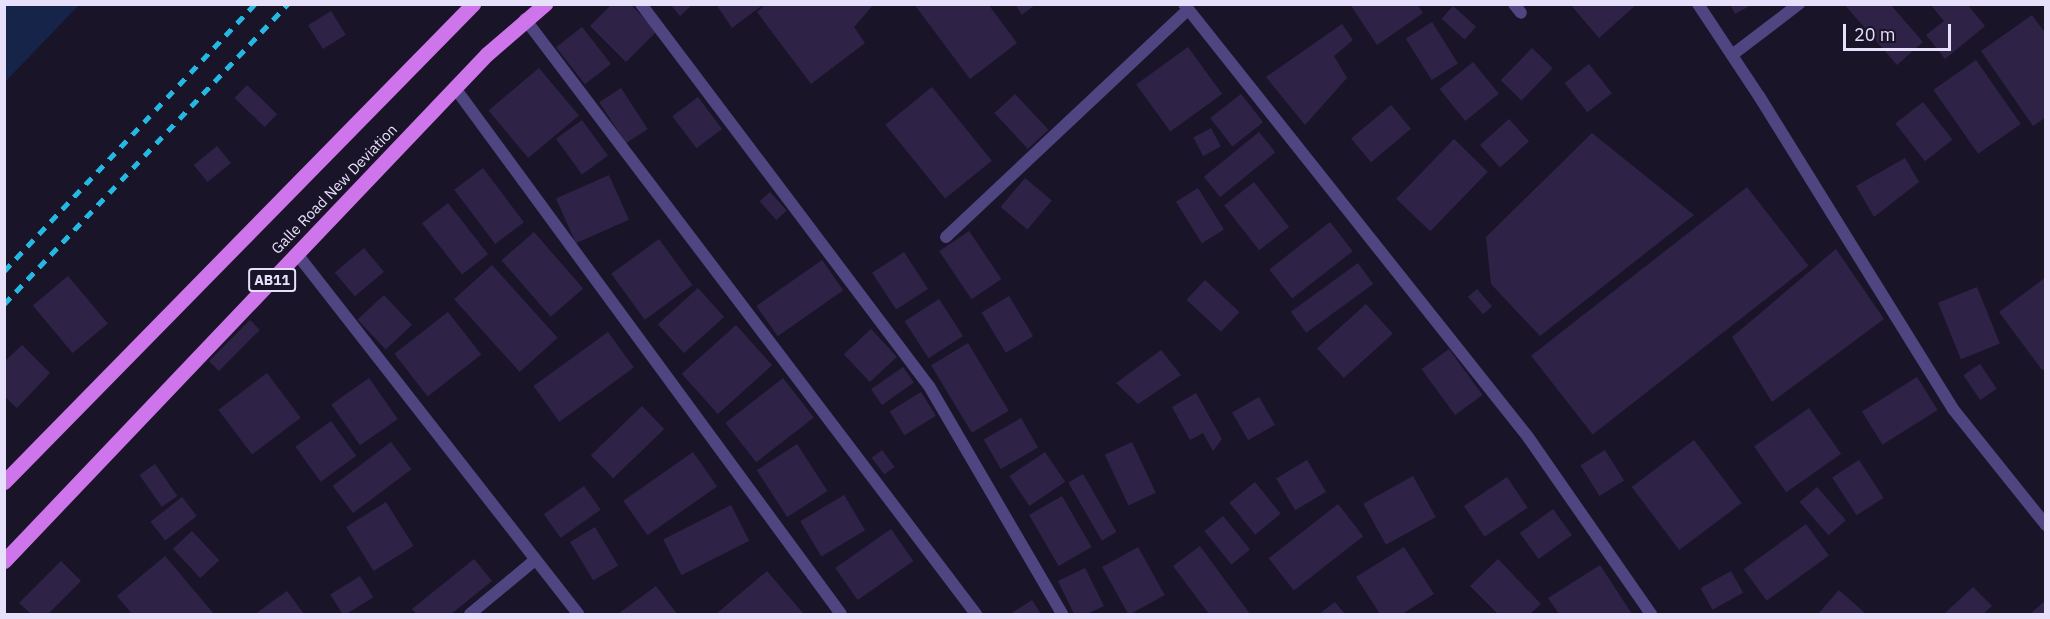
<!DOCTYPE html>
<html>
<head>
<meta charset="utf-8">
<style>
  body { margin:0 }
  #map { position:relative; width:2050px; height:619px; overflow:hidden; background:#1a1428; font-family:"IBM Plex Sans",sans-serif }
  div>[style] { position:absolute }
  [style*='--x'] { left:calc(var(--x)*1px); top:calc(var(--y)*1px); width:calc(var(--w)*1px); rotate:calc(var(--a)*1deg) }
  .water>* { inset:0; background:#16244a }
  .building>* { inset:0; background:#2e2347; transform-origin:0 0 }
  .minor>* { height:12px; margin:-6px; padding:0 6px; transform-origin:6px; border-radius:6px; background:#4f4581 }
  .primary>* { height:15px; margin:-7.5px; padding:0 7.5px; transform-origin:7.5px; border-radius:7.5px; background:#ce75ec }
  .rail>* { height:4.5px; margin-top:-2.25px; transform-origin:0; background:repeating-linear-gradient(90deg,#25b8e2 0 9px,transparent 0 17px) }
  span { translate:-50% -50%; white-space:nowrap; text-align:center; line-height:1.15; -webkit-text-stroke:4.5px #1a1428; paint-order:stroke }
  .shield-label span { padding:2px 4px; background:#1a1428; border:2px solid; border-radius:4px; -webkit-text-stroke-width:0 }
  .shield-label { font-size:14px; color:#e6e0fb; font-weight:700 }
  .street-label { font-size:15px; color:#e6e0fb }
  .frame { position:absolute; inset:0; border:6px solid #e6e0fb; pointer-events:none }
  .scale { position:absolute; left:1843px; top:24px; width:108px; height:27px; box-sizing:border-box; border:3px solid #e6e0fb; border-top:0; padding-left:8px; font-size:18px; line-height:21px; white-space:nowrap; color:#e6e0fb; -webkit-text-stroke:4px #1a1428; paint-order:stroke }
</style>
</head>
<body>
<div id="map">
  <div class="water">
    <i style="clip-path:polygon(5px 4px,79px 5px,5px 82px,4px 5px)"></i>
  </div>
  <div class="building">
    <i style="clip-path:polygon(670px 4px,693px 4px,680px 16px)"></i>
    <i style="clip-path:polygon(716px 4px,764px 4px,732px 28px)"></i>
    <i style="clip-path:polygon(766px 4px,874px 4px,854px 27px,865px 43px,811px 84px,757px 12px)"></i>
    <i style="clip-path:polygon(914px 4px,988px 4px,1017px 43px,970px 79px)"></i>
    <i style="clip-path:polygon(1015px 4px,1036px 4px,1022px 15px)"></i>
    <i style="clip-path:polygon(1350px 4px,1417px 4px,1423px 13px,1377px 45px)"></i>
    <i style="clip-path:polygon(1570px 4px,1637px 4px,1599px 38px)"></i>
    <i style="clip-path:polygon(1730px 4px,1753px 4px,1735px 14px)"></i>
    <i style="clip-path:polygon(1844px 4px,1890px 4px,1923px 42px,1897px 65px)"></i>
    <i style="clip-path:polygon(1930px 4px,1967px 4px,1985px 26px,1945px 59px,1926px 35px,1944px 21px)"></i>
    <i style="clip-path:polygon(611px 5px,631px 5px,657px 31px,626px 62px,590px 26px)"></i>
    <i style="left:1453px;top:6px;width:31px;height:17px;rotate:42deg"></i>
    <i style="left:331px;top:11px;width:28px;height:27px;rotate:58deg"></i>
    <i style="clip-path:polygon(2032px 15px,2046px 34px,2046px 117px,2033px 126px,1981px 51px)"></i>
    <i style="left:1432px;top:22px;width:49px;height:31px;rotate:58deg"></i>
    <i style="clip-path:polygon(1342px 24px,1353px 40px,1334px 56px,1347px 78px,1305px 125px,1266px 77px)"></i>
    <i style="left:582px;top:27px;width:47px;height:33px;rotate:52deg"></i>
    <i style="left:1188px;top:47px;width:58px;height:64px;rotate:54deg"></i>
    <i style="left:1532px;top:48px;width:29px;height:45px;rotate:44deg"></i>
    <i style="left:1976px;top:60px;width:78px;height:52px;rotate:55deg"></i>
    <i style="left:1473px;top:62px;width:41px;height:43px;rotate:51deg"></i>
    <i style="left:1589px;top:64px;width:37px;height:31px;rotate:52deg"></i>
    <i style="left:539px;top:68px;width:62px;height:66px;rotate:50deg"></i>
    <i style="left:247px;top:85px;width:42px;height:18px;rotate:44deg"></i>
    <i style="left:932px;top:87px;width:95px;height:60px;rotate:51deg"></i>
    <i style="left:621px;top:88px;width:49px;height:26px;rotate:57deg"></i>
    <i style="left:1015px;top:94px;width:49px;height:28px;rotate:47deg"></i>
    <i style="left:1241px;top:94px;width:36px;height:39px;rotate:52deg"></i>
    <i style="left:698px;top:97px;width:40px;height:32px;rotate:53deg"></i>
    <i style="left:1923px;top:102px;width:48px;height:35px;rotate:52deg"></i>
    <i style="left:1391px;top:105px;width:31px;height:52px;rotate:50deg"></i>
    <i style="left:1509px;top:119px;width:30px;height:39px;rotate:48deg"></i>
    <i style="left:582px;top:120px;width:44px;height:32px;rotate:54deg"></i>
    <i style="left:1211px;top:128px;width:21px;height:20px;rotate:62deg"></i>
    <i style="left:1259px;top:132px;width:26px;height:71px;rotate:51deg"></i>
    <i style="clip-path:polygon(1592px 133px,1694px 215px,1540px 336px,1491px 284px,1486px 237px)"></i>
    <i style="left:1454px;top:139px;width:47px;height:83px;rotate:44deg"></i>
    <i style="left:217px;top:146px;width:22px;height:30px;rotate:51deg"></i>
    <i style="clip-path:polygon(1905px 158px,1919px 182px,1874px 217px,1856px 186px)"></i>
    <i style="left:483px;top:168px;width:68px;height:36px;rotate:53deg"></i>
    <i style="left:609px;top:175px;width:49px;height:58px;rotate:66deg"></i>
    <i style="left:1025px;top:178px;width:35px;height:38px;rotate:40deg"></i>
    <i style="left:1254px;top:182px;width:57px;height:38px;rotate:52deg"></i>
    <i style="left:1747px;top:187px;width:100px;height:274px;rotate:52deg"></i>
    <i style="left:1198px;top:188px;width:49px;height:26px;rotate:58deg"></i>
    <i style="left:770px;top:192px;width:25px;height:14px;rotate:48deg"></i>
    <i style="left:448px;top:203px;width:65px;height:33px;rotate:52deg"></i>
    <i style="left:1330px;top:222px;width:37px;height:77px;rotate:52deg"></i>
    <i style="left:969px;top:231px;width:58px;height:36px;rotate:56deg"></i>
    <i style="left:534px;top:232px;width:75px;height:43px;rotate:49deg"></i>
    <i style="left:659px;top:239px;width:57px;height:59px;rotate:54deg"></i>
    <i style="left:364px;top:248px;width:31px;height:38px;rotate:50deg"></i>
    <i style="clip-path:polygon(1836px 249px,1884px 319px,1772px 402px,1732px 337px)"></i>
    <i style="left:904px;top:252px;width:44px;height:38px;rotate:57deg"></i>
    <i style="left:822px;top:260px;width:37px;height:80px;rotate:55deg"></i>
    <i style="left:1358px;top:263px;width:26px;height:83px;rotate:54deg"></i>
    <i style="left:492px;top:265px;width:98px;height:51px;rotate:48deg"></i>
    <i style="left:68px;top:276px;width:62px;height:46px;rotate:50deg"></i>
    <i style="clip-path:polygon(2046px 277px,2046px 368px,2042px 370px,1999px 312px)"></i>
    <i style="left:1205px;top:280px;width:47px;height:27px;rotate:43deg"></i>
    <i style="left:1977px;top:287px;width:61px;height:42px;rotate:68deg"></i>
    <i style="left:698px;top:288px;width:39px;height:54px;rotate:48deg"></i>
    <i style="left:1477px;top:289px;width:23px;height:12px;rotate:49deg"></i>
    <i style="left:384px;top:295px;width:41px;height:36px;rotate:47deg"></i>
    <i style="left:1009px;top:296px;width:47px;height:32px;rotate:59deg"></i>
    <i style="left:939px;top:299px;width:44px;height:41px;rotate:57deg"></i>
    <i style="left:1366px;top:304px;width:40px;height:66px;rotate:48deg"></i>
    <i style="left:448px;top:312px;width:54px;height:68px;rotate:52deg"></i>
    <i style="left:250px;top:320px;width:14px;height:58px;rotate:45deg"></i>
    <i style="left:736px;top:325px;width:54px;height:73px;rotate:48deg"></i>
    <i style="left:871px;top:329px;width:38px;height:37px;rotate:47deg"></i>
    <i style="left:608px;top:332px;width:44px;height:92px;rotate:54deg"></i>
    <i style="left:968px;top:343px;width:79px;height:43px;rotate:59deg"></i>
    <i style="clip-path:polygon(22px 345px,50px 373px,17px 408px,4px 396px,4px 362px)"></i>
    <i style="left:1449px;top:349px;width:57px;height:34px;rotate:54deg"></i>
    <i style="clip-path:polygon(1161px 350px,1181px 375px,1138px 404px,1116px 383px)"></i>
    <i style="left:1980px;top:364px;width:30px;height:20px;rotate:56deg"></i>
    <i style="left:903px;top:367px;width:19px;height:39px;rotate:55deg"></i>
    <i style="left:267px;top:373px;width:56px;height:61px;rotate:53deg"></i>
    <i style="left:1917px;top:377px;width:39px;height:65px;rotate:58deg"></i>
    <i style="left:369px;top:378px;width:50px;height:46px;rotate:55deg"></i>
    <i style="left:783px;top:378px;width:50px;height:73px;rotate:52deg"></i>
    <i style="left:921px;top:392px;width:28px;height:37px;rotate:58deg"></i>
    <i style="clip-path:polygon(1196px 393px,1222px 439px,1213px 451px,1203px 433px,1190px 440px,1172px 407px)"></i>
    <i style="left:1259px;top:397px;width:32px;height:31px;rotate:60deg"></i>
    <i style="left:642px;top:406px;width:32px;height:71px;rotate:46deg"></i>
    <i style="left:1809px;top:408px;width:56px;height:67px;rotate:55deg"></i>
    <i style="left:1021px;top:418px;width:34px;height:43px;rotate:60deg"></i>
    <i style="left:331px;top:421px;width:43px;height:44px;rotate:54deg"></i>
    <i style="left:1694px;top:440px;width:79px;height:78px;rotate:53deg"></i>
    <i style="left:391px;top:442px;width:34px;height:73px;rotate:53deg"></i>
    <i style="left:1132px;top:442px;width:56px;height:30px;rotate:65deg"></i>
    <i style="left:797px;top:444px;width:56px;height:48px;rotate:57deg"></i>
    <i style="left:882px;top:450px;width:21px;height:13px;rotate:53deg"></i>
    <i style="left:1605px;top:450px;width:36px;height:29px;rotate:58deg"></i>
    <i style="left:693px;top:452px;width:42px;height:85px;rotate:55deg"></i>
    <i style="left:1045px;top:452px;width:36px;height:43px;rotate:56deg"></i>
    <i style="left:1307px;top:460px;width:37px;height:36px;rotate:59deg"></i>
    <i style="left:1859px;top:460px;width:45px;height:32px;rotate:57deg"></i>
    <i style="left:155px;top:464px;width:39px;height:19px;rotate:55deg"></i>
    <i style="left:1083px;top:474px;width:67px;height:17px;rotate:60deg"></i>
    <i style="left:1413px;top:476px;width:47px;height:57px;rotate:61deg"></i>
    <i style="left:1507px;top:477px;width:37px;height:52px;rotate:56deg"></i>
    <i style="left:1255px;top:482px;width:41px;height:33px;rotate:51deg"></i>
    <i style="left:584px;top:486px;width:29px;height:49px;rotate:55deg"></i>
    <i style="left:1817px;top:487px;width:44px;height:23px;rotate:49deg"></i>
    <i style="left:844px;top:495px;width:41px;height:51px;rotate:59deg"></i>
    <i style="left:1062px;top:496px;width:59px;height:38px;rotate:60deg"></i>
    <i style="left:182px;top:497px;width:24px;height:40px;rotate:52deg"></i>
    <i style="left:386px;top:502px;width:52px;height:47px;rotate:58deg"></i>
    <i style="left:1338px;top:504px;width:41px;height:88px;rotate:52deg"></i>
    <i style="left:731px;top:505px;width:40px;height:76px;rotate:63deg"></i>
    <i style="left:1553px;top:509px;width:32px;height:41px;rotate:54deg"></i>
    <i style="left:1223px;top:516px;width:43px;height:24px;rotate:51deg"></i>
    <i style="left:1806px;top:524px;width:39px;height:77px;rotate:54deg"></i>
    <i style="left:595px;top:527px;width:45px;height:29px;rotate:59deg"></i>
    <i style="left:891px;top:529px;width:39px;height:68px;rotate:55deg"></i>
    <i style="left:192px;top:531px;width:40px;height:26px;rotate:47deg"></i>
    <i style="clip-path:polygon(1200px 546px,1250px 614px,1209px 614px,1173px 566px)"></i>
    <i style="left:1138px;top:547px;width:55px;height:41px;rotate:61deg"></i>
    <i style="clip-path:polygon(1404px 547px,1434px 594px,1402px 614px,1380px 614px,1356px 577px)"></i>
    <i style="clip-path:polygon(165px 556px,214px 614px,132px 614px,117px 596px)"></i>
    <i style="clip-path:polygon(474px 559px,492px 581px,451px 614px,416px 614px,412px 609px)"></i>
    <i style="clip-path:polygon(1498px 559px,1541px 604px,1530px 614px,1498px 614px,1470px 586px)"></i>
    <i style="clip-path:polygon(61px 561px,81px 581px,48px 614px,31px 614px,19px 603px)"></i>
    <i style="clip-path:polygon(1600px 565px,1632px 614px,1559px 614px,1548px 598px)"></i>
    <i style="clip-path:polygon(1085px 568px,1104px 606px,1087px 614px,1074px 614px,1058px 581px)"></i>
    <i style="clip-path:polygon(767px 571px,803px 613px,716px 614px)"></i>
    <i style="left:1731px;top:571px;width:25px;height:35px;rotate:61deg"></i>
    <i style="left:360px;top:576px;width:25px;height:35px;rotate:58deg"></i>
    <i style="clip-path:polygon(656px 586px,677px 614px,618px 614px)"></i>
    <i style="clip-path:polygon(1973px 587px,1992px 606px,1983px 614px,1944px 614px)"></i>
    <i style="clip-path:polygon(1839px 590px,1866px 614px,1818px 614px)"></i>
    <i style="clip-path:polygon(287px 591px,304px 614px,255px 614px)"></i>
    <i style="clip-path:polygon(1032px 600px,1041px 614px,1010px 614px)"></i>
    <i style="clip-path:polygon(2046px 600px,2046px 614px,2030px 614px)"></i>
    <i style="clip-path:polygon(1335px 602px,1345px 614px,1319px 614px)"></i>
  </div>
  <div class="minor">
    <i style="--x:641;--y:4;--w:478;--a:53"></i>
    <i style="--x:929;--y:386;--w:264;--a:59.7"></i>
    <i style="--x:1184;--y:4;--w:553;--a:51.53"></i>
    <i style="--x:1528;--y:437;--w:216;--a:55.2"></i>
    <i style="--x:1514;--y:4;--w:11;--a:52"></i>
    <i style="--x:1698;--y:4;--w:110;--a:56.5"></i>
    <i style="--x:1759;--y:96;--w:368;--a:58.2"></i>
    <i style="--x:1953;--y:409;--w:149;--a:51.3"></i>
    <i style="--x:525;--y:19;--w:747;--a:52.84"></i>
    <i style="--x:1732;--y:55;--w:84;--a:-37.3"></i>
    <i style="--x:455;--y:88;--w:652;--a:53.73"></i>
    <i style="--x:946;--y:237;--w:332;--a:-43.2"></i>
    <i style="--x:297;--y:254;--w:457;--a:52"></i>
    <i style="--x:470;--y:614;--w:85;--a:-39.7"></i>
  </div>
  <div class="primary">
    <i style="--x:4;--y:482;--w:670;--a:-45.54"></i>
    <i style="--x:4;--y:561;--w:700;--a:-46.39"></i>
    <i style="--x:487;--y:54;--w:77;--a:-40.8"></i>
  </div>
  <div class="rail">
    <i style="--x:4;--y:271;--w:366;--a:-46.8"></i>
    <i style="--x:4;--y:304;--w:413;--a:-46.6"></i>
  </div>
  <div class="shield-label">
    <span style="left:272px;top:280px">AB11</span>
  </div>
  <div class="street-label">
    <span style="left:334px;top:189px;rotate:-46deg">Galle Road New Deviation</span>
  </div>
  <div class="frame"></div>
  <div class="scale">20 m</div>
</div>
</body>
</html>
